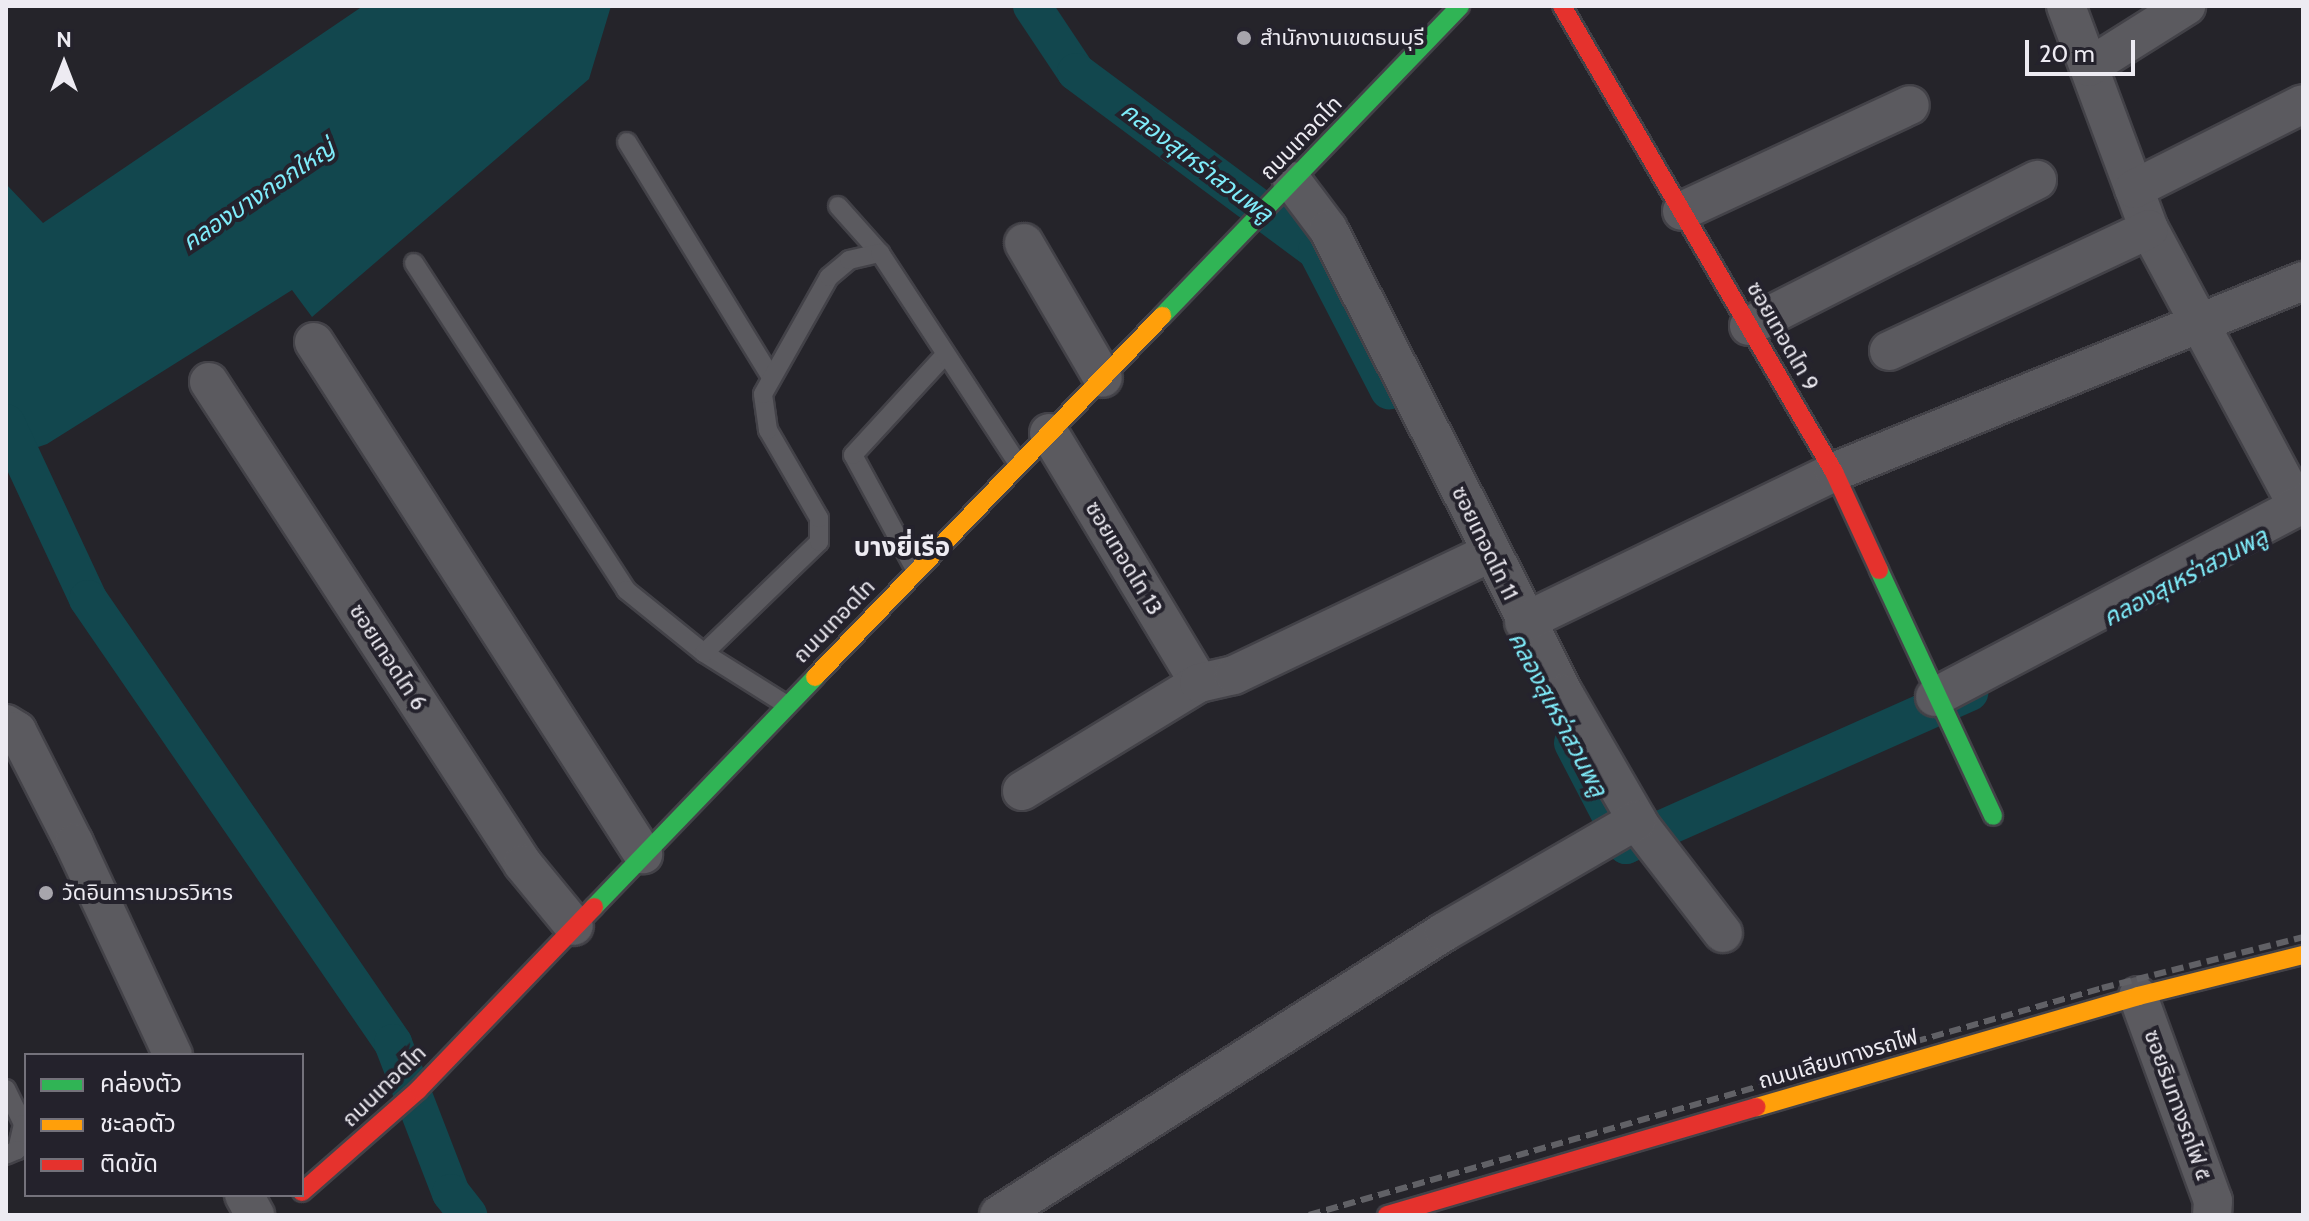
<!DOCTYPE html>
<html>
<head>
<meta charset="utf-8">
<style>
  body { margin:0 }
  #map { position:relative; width:2309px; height:1221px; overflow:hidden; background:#25242a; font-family:Cabin,"Noto Sans Thai",sans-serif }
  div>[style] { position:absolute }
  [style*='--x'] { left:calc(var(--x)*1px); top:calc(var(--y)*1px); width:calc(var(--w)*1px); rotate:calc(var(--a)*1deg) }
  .water>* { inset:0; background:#12474e }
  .canal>* { height:38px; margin:-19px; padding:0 19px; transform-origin:19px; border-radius:19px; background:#12474e }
  .roads { filter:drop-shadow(2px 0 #434248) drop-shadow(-2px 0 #434248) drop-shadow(0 2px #434248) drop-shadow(0 -2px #434248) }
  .lane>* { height:18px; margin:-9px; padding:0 9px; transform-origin:9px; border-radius:9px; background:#5b5a5f }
  .street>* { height:38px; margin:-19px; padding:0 19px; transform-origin:19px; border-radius:19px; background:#5b5a5f }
  .fast>* { height:18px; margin:-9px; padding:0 9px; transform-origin:9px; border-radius:9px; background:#30b455 }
  .slow>* { height:18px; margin:-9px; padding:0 9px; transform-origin:9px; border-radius:9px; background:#ff9f0a }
  .jam>* { height:18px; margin:-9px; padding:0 9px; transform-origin:9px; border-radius:9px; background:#e5322d }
  .rail>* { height:6px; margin-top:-3px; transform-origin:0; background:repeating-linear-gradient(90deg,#616166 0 12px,transparent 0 18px) }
  .dots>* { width:22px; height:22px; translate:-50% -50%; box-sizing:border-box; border:4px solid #24222c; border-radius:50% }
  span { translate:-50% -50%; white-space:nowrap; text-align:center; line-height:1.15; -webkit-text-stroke:8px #24222c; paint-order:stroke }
  .poi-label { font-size:22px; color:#edebf2 }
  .left { translate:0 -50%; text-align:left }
  .street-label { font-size:22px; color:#edebf2 }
  .water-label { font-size:24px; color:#7fecfa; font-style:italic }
  .quarter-label { font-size:26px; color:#edebf2; font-weight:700 }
  .frame { position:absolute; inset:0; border:8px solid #edebf2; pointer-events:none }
  .legend { position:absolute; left:24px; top:1053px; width:280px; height:144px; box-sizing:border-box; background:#24222c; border:2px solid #74727b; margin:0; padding:10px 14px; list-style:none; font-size:24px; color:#edebf2 }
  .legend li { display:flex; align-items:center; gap:16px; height:40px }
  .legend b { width:40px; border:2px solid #74727b }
  .north { position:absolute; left:24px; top:24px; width:80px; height:80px; -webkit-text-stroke:6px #24222c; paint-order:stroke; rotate:0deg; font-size:22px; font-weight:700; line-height:32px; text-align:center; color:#edebf2 }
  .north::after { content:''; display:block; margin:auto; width:28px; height:36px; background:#edebf2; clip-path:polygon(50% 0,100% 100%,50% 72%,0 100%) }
  .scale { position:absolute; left:2025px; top:40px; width:110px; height:36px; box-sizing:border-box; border:4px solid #edebf2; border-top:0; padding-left:10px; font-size:24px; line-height:28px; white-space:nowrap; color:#edebf2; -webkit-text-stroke:6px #24222c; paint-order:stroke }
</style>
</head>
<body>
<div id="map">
  <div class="water">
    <i style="clip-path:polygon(363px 6px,611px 6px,589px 79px,312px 317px,292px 290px,47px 444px,6px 458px,6px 184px,43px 223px)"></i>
  </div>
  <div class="canal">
    <i style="--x:1032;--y:6;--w:79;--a:56.3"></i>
    <i style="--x:1076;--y:72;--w:300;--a:36.6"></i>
    <i style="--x:1317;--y:251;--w:157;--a:62.6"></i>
    <i style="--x:6;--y:423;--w:194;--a:65"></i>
    <i style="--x:88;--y:599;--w:539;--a:55.51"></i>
    <i style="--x:393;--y:1043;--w:161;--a:68.9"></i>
    <i style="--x:451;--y:1193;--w:28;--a:52"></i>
    <i style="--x:1573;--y:743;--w:115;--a:62.5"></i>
    <i style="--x:1626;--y:845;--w:376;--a:-24"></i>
  </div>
  <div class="roads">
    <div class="lane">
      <i style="--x:627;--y:142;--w:273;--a:58.5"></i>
      <i style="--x:838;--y:206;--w:63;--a:48.2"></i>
      <i style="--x:414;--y:263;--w:390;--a:57"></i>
      <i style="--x:626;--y:590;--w:100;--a:38.9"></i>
      <i style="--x:704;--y:653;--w:98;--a:32.1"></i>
      <i style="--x:916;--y:571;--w:132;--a:-118.5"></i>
      <i style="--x:853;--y:455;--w:136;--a:-47.4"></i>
      <i style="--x:704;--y:653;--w:160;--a:-44"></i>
      <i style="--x:819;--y:542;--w:24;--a:-90"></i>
      <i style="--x:819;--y:518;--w:102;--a:-120.1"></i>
      <i style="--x:768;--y:430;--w:36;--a:-98"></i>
      <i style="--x:763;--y:394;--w:134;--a:-60.6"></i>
      <i style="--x:829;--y:277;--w:26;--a:-40"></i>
      <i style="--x:849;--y:260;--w:32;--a:-13"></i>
      <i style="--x:880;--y:253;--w:252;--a:56.8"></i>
      <i style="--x:6;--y:1089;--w:39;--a:64"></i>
      <i style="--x:23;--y:1124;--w:27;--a:103"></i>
      <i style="--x:17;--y:1150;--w:12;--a:156"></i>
    </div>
    <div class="street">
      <i style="--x:2066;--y:6;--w:238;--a:69.6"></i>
      <i style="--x:2149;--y:229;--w:315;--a:61.8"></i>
      <i style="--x:2089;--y:67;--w:115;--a:-32.2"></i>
      <i style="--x:1292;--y:181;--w:60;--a:53.1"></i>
      <i style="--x:1328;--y:229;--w:521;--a:63.09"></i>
      <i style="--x:1564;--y:694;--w:154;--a:59.9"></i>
      <i style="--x:1641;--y:827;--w:134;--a:52.3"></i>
      <i style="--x:2134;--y:189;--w:189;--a:-26.7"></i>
      <i style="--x:1682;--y:211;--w:251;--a:-24.9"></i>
      <i style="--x:1024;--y:243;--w:156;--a:59.7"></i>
      <i style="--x:1749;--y:326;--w:323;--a:-26.9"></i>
      <i style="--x:314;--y:342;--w:609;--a:57.28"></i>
      <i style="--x:1889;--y:351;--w:287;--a:-25.1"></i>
      <i style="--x:209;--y:382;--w:575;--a:56.92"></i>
      <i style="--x:523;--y:864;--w:80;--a:50.6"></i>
      <i style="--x:1049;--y:433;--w:292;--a:59"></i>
      <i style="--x:1524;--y:622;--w:344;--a:-25.8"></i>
      <i style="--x:1834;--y:472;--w:506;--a:-22.16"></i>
      <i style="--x:1935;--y:697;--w:416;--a:-27.7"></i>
      <i style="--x:6;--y:724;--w:13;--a:32"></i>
      <i style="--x:17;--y:731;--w:126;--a:63"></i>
      <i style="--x:74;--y:843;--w:234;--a:65"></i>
      <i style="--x:1022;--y:791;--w:207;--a:-31.4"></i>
      <i style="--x:1199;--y:683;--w:36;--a:-13"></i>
      <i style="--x:1234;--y:675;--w:284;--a:-25.5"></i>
      <i style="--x:2138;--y:996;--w:218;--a:69.9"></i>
      <i style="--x:2213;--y:1201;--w:14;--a:94"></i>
      <i style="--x:244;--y:1195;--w:23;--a:61"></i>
      <i style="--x:999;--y:1215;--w:527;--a:-32.45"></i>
      <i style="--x:1444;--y:932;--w:223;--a:-30.1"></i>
    </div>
    <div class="fast">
      <i style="--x:1162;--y:316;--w:430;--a:-46.1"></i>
      <i style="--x:1879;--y:570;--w:271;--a:65.1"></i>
      <i style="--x:594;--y:907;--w:319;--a:-46.1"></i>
    </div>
    <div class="slow">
      <i style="--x:815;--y:677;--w:501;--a:-46.13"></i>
      <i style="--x:1757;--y:1107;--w:397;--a:-16.2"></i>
      <i style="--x:2138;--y:996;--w:170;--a:-14"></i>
    </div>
    <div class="jam">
      <i style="--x:1562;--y:6;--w:540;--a:59.73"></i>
      <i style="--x:1834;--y:472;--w:108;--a:65.3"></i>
      <i style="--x:302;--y:1192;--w:154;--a:-41.3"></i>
      <i style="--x:418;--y:1090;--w:254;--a:-46.1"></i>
      <i style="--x:1387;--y:1215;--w:385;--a:-16.3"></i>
    </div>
  </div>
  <div class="rail">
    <i style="--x:1309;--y:1215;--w:825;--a:-15.97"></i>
    <i style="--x:2102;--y:988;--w:207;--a:-14.2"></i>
  </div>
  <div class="dots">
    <i style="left:1244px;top:38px;background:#a7a5ac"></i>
    <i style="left:46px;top:893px;background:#a7a5ac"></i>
  </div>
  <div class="poi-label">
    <span class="left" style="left:1260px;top:38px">สำนักงานเขตธนบุรี</span>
    <span class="left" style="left:62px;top:893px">วัดอินทารามวรวิหาร</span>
  </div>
  <div class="street-label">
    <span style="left:1301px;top:138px;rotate:-46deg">ถนนเทอดไท</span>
    <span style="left:1783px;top:336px;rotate:60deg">ซอยเทอดไท 9</span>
    <span style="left:1485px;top:543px;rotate:64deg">ซอยเทอดไท 11</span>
    <span style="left:1124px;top:558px;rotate:59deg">ซอยเทอดไท 13</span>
    <span style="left:834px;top:621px;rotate:-46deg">ถนนเทอดไท</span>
    <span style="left:388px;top:657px;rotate:57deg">ซอยเทอดไท 6</span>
    <span style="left:1838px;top:1059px;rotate:-16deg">ถนนเลียบทางรถไฟ</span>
    <span style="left:384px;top:1086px;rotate:-44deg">ถนนเทอดไท</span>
    <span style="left:2178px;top:1105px;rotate:70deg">ซอยริมทางรถไฟ ๕</span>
  </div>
  <div class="water-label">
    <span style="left:1197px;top:162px;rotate:37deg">คลองสุเหร่าสวนพลู</span>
    <span style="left:258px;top:195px;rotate:-34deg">คลองบางกอกใหญ่</span>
    <span style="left:2185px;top:577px;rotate:-28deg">คลองสุเหร่าสวนพลู</span>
    <span style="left:1558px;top:714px;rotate:62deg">คลองสุเหร่าสวนพลู</span>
  </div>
  <div class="quarter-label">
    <span style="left:902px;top:548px">บางยี่เรือ</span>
  </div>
  <div class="frame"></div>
  <ul class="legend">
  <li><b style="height:10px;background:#30b455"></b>คล่องตัว</li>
  <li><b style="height:10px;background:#ff9f0a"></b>ชะลอตัว</li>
  <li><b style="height:10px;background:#e5322d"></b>ติดขัด</li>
  </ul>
  <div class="north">N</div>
  <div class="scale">20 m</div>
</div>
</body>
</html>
